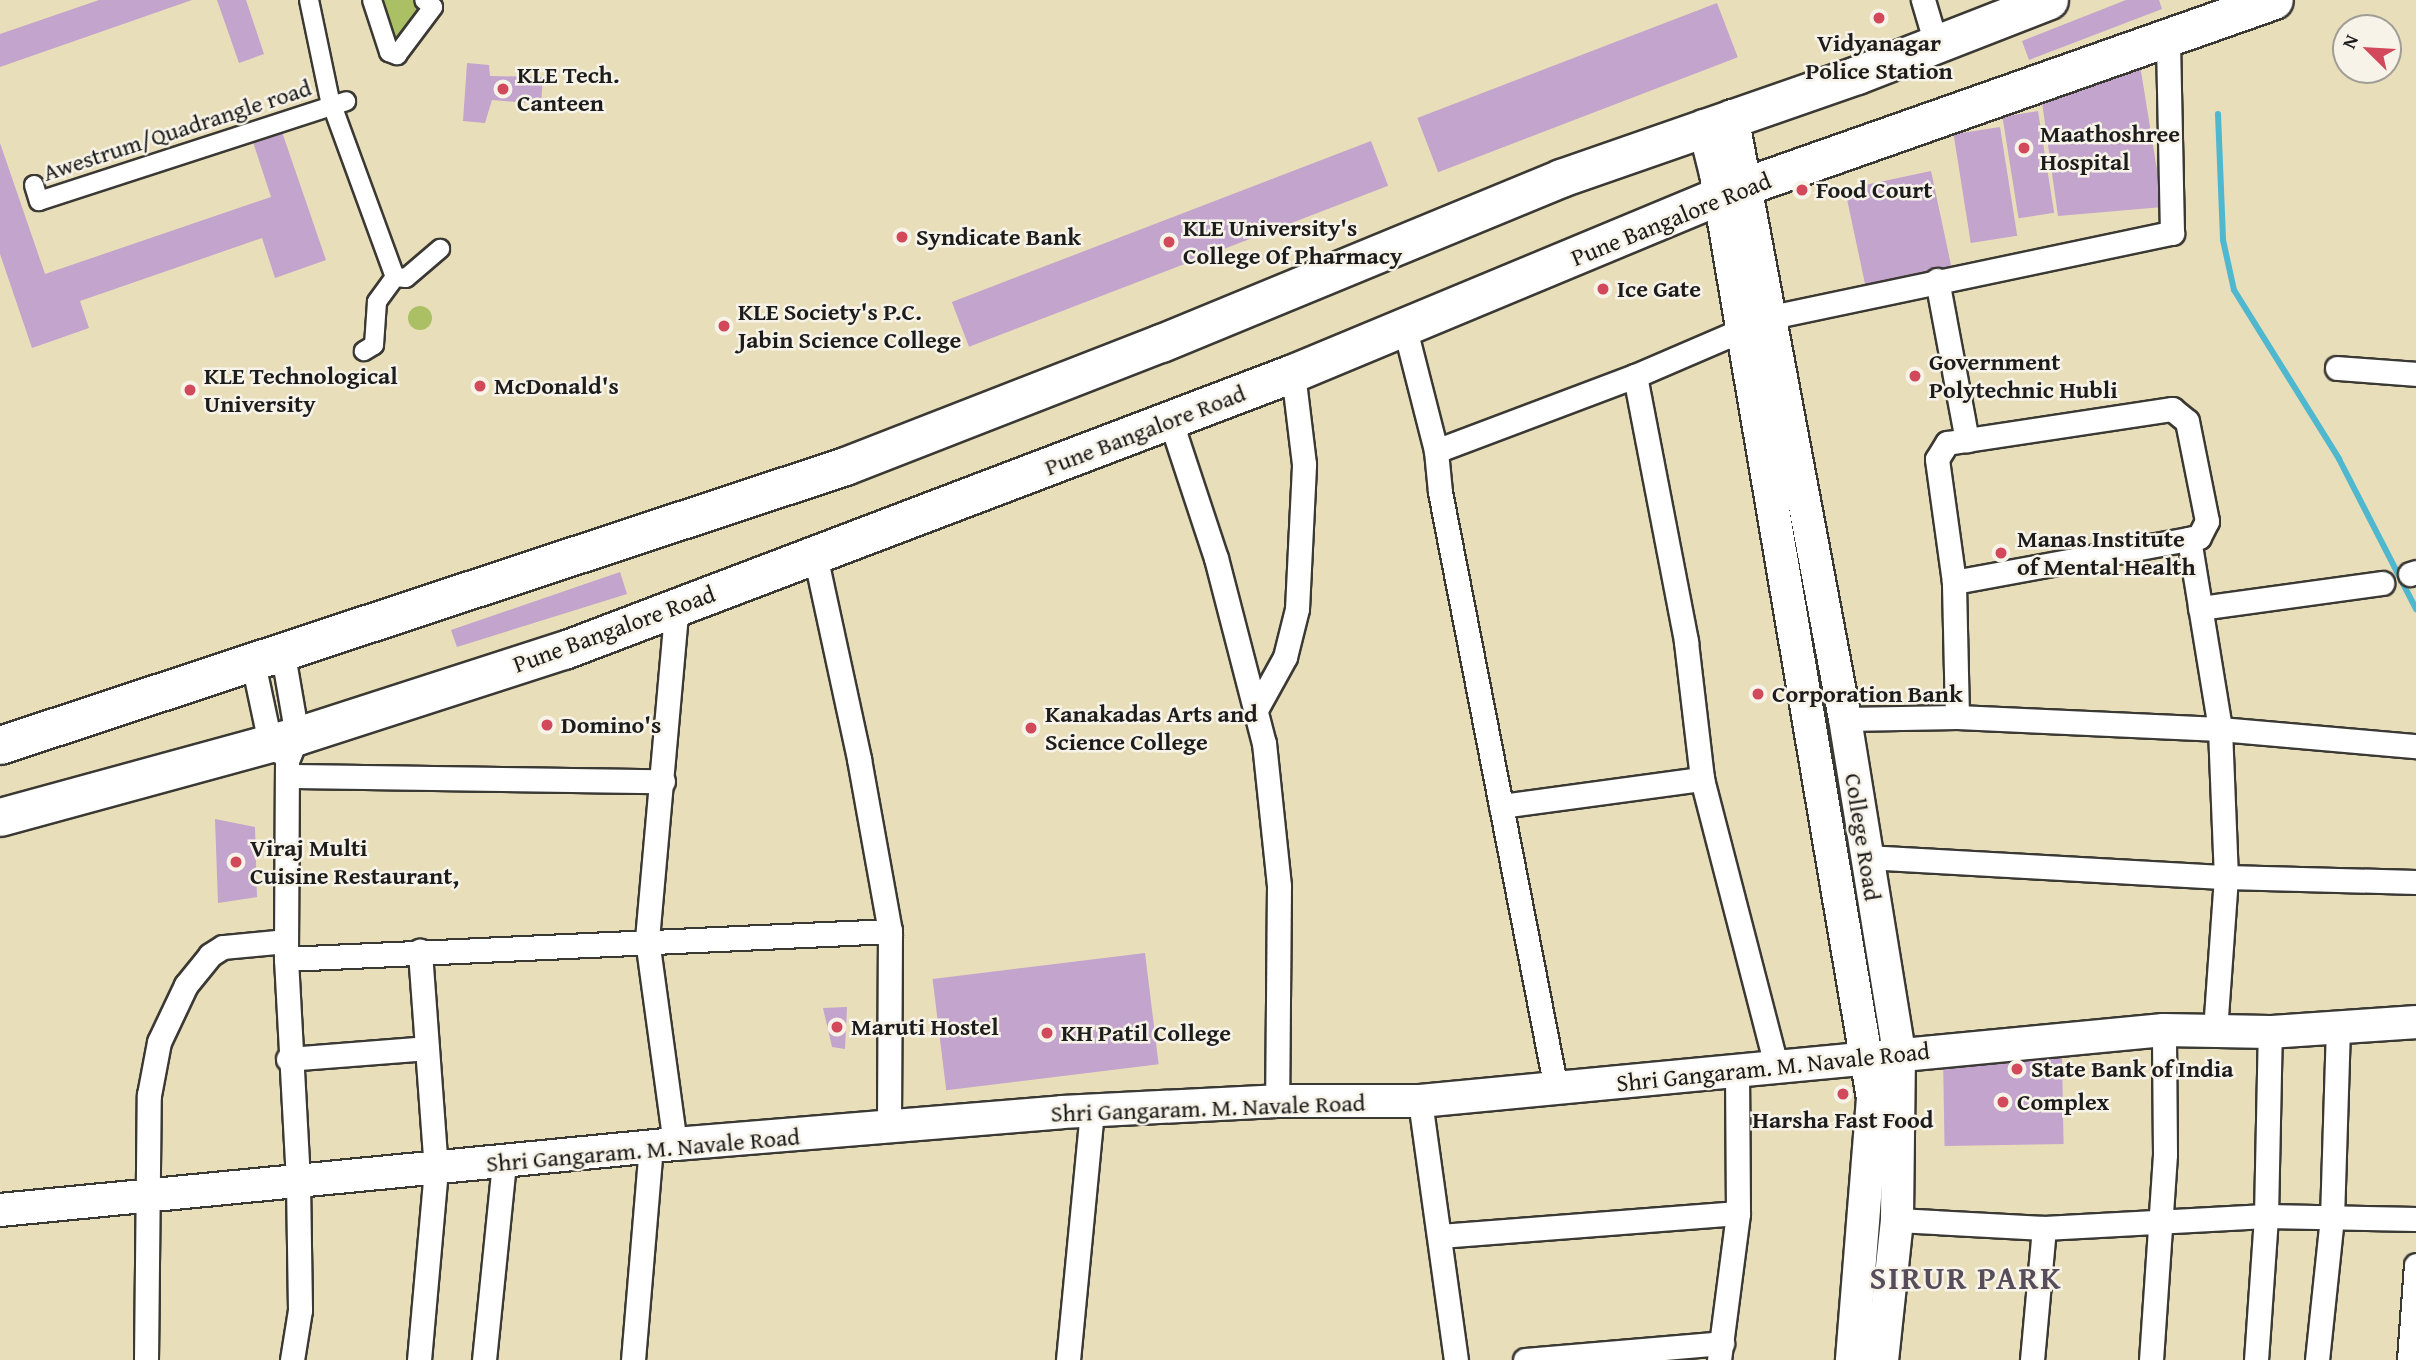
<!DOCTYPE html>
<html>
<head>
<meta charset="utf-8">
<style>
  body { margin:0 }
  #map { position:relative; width:2416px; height:1360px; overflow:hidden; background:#e9deba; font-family:"Gentium Book Plus",serif }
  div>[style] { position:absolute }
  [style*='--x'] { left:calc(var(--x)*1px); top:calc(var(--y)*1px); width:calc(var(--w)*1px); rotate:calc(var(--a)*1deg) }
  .green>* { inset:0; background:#abc064 }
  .round { border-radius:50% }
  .stream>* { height:6px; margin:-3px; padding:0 3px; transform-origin:3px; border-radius:3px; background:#50b8ce }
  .building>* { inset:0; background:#c2a4cc; transform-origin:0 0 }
  .roads { filter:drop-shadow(2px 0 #3b3934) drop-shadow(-2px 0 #3b3934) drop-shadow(0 2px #3b3934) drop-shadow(0 -2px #3b3934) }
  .pedestrian>* { height:18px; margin:-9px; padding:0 9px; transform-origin:9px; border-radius:9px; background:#fff }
  .minor>* { height:23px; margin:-11.5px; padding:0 11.5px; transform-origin:11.5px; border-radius:11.5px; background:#fff }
  .secondary>* { height:32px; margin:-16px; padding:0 16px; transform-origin:16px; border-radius:16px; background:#fff }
  .primary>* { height:37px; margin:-18.5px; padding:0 18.5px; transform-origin:18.5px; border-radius:18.5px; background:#fff }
  .dots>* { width:19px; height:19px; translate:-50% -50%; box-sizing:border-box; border:4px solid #f7f3e8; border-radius:50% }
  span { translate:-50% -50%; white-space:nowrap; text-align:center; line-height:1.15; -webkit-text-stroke:5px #f7f3e8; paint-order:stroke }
  .poi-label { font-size:24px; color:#1c1c1c; font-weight:700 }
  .left { translate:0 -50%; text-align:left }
  .street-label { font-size:24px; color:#1c1c1c }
  .district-label { font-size:32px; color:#564c5a; font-weight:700; letter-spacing:2px }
  .north { position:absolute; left:2332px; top:14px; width:70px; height:70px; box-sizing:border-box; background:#f7f3e8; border:2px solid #9f9d96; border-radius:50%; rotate:294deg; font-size:19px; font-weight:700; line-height:28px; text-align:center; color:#1c1c1c }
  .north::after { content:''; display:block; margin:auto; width:24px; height:32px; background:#d1495b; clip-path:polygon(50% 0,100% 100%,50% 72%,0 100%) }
</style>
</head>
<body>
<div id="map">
  <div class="green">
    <i style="clip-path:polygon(369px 0,439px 0,440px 1px,391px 63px)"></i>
    <i class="round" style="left:408px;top:306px;width:24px;height:24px"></i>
  </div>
  <div class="stream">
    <i style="--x:2218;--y:114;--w:126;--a:87.7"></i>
    <i style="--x:2223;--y:240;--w:51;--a:77.6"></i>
    <i style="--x:2234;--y:290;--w:199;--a:58.1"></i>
    <i style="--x:2339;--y:459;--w:169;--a:62.8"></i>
  </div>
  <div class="building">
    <i style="clip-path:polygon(99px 0,192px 0,0 67px,0 34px)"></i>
    <i style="clip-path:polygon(217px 0,246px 0,264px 54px,239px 63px)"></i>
    <i style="clip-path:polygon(2126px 0,2159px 0,2162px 9px,2029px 60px,2022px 41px)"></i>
    <i style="left:1717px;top:3px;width:58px;height:321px;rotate:69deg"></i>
    <i style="clip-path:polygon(467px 63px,489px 65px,490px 76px,543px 77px,541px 104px,492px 100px,485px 123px,463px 121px)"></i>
    <i style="clip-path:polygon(2140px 65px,2163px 207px,2058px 216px,2041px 95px)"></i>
    <i style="left:2038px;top:111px;width:103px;height:36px;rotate:81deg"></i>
    <i style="left:2000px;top:127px;width:110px;height:47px;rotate:81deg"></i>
    <i style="clip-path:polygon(282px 132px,326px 260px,275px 278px,262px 238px,80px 301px,89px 328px,32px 348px,0 254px,0 143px,45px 274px,271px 197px,253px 142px)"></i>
    <i style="left:1371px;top:141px;width:48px;height:449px;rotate:69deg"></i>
    <i style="left:1931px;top:171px;width:97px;height:88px;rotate:78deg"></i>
    <i style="clip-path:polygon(620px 572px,627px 594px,457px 647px,451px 630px)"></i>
    <i style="clip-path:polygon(215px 819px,255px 827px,257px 897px,218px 903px)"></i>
    <i style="left:1145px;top:953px;width:112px;height:214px;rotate:83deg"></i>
    <i style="clip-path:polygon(847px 1007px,845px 1049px,832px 1047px,823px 1008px)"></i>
    <i style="left:2062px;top:1055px;width:89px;height:119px;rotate:89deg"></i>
  </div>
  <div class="roads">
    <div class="pedestrian">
      <i style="--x:309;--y:0;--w:107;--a:78.2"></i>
      <i style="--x:372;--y:0;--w:55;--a:71.9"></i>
      <i style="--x:389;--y:52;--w:9;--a:21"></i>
      <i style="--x:397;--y:55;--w:60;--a:-53.1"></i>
      <i style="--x:433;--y:7;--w:11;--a:-142"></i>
      <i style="--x:332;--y:105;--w:183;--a:69.9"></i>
      <i style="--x:395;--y:277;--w:31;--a:126"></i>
      <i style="--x:377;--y:302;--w:43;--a:94"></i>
      <i style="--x:374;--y:345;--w:12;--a:149"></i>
      <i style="--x:34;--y:185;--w:17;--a:73"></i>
      <i style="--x:39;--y:201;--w:323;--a:-18"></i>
      <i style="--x:395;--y:277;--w:11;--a:5"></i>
      <i style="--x:406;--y:278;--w:45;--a:-40.5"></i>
    </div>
    <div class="minor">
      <i style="--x:1923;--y:0;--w:46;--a:73.5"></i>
      <i style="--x:1937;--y:280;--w:163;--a:79.4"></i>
      <i style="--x:1404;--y:325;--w:130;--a:75.7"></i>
      <i style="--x:1436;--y:451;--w:41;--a:84.4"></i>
      <i style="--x:1440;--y:492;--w:608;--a:79"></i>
      <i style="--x:2337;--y:368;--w:79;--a:4.3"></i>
      <i style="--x:1635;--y:376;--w:271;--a:79.1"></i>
      <i style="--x:1686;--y:642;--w:138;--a:83.3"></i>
      <i style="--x:1702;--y:779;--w:299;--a:75.5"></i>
      <i style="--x:1170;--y:419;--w:146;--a:71.7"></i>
      <i style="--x:1216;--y:558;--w:191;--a:75.5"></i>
      <i style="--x:1264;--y:743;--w:144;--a:84"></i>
      <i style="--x:1279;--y:886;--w:215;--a:90.5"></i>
      <i style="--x:1436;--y:451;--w:213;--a:-20.7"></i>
      <i style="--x:1635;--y:376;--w:149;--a:-23.3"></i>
      <i style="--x:1772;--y:317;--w:409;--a:-11.9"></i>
      <i style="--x:2172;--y:233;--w:197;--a:-91.2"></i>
      <i style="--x:815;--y:555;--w:209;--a:77.8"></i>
      <i style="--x:859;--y:759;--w:175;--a:79.8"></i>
      <i style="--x:890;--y:931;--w:197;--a:90.3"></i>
      <i style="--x:2410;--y:574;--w:6;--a:-18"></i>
      <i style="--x:1954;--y:582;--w:239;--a:-10.4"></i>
      <i style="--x:2189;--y:539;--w:193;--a:80.7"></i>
      <i style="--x:2220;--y:729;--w:197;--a:5"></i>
      <i style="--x:2200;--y:608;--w:184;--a:-7.8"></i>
      <i style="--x:283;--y:655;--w:82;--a:80.2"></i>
      <i style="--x:297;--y:736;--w:27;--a:112"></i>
      <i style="--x:287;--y:761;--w:198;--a:90.3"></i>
      <i style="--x:286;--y:959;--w:223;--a:86.9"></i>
      <i style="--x:298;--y:1182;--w:128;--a:89.1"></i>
      <i style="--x:300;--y:1310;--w:51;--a:99.1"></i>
      <i style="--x:253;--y:663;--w:82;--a:78"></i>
      <i style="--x:270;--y:743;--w:11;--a:45"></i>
      <i style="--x:1258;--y:706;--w:56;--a:-61.1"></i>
      <i style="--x:1285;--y:657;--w:49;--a:-76"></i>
      <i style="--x:1297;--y:609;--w:145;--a:-87.2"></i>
      <i style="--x:1304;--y:464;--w:92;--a:-96.9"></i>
      <i style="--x:1957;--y:717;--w:135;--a:-91.3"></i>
      <i style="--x:1954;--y:582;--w:124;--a:-97.9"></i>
      <i style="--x:1937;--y:459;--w:19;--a:-58"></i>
      <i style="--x:1947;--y:443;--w:228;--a:-8.6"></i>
      <i style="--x:2172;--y:409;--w:19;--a:39"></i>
      <i style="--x:2187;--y:421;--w:102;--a:78.7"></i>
      <i style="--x:2207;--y:521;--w:18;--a:117"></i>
      <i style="--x:2199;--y:537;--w:10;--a:169"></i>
      <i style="--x:1845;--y:719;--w:112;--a:-1"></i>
      <i style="--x:1957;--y:717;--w:263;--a:2.6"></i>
      <i style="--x:2220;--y:729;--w:148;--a:87.7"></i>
      <i style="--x:2226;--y:877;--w:154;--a:94.1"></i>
      <i style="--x:289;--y:776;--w:374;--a:0.8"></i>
      <i style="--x:1501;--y:806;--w:203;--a:-7.7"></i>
      <i style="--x:1866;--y:857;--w:361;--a:3.2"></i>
      <i style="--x:2226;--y:877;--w:190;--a:1.5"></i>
      <i style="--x:286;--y:959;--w:605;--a:-2.65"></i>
      <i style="--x:288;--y:1059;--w:139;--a:-4.5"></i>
      <i style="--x:1420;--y:1101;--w:261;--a:82.1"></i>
      <i style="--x:675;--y:1144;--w:207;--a:-97.8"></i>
      <i style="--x:647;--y:939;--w:335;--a:-84.9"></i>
      <i style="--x:1897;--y:1220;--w:147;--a:3.1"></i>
      <i style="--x:2044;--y:1228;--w:133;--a:95.2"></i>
      <i style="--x:2044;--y:1228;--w:222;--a:-3.1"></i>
      <i style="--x:2266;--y:1216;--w:150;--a:1.1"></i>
      <i style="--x:1440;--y:1236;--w:299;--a:-4.4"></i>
      <i style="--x:146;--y:1360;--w:265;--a:-89.4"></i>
      <i style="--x:149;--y:1095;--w:54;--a:-79.3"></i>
      <i style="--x:159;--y:1042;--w:63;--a:-64.7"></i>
      <i style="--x:186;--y:985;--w:38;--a:-51"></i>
      <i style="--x:210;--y:955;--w:15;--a:-32"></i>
      <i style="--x:223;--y:947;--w:63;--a:-5.4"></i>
      <i style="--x:419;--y:1360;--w:191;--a:-84.9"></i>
      <i style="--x:436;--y:1170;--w:220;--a:-94.2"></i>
      <i style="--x:484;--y:1360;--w:199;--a:-84.2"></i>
      <i style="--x:633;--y:1360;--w:215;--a:-85.2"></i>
      <i style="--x:1068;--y:1360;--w:250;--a:-84.5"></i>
      <i style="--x:1525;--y:1360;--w:198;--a:-4.9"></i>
      <i style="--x:1719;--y:1360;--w:148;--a:-82.6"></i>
      <i style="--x:1738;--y:1213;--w:141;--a:-90.4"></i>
      <i style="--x:2151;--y:1360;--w:206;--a:-86.1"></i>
      <i style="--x:2165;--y:1154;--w:124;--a:-90.5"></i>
      <i style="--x:2256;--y:1360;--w:144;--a:-86"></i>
      <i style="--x:2266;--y:1216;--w:184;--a:-88.8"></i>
      <i style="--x:2317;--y:1360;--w:143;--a:-84"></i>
      <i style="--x:2332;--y:1218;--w:190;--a:-88.2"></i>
      <i style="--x:2409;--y:1360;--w:95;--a:-85.8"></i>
    </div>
    <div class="secondary">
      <i style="--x:1732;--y:116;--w:613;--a:79.39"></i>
      <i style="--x:1845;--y:719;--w:338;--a:80.8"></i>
      <i style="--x:1899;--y:1053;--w:167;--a:90.7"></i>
      <i style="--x:1897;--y:1220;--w:141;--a:96.1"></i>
      <i style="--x:1704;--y:126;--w:49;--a:76"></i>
      <i style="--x:1716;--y:174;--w:937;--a:80.36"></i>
      <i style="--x:1873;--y:1098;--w:263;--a:94.6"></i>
      <i style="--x:0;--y:1210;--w:678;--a:-5.58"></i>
      <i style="--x:675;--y:1144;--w:388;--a:-4.7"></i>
      <i style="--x:1062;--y:1112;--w:215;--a:-2.9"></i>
      <i style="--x:1277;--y:1101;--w:143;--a:0"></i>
      <i style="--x:1420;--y:1101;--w:747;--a:-5.45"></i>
      <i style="--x:2164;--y:1030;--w:106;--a:1.1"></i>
      <i style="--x:2270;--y:1032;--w:146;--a:-3.9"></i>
    </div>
    <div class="primary">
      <i style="--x:0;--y:745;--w:890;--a:-18.27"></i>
      <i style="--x:845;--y:466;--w:339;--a:-21.3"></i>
      <i style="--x:1161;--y:343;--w:433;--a:-22.4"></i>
      <i style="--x:1561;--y:178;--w:313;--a:-19.2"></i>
      <i style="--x:1857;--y:75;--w:206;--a:-21.3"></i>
      <i style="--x:0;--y:817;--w:308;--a:-15.3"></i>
      <i style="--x:297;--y:736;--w:281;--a:-17.9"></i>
      <i style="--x:564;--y:650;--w:780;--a:-20.81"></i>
      <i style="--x:1293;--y:373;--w:463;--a:-22.6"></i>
      <i style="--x:1720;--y:195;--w:587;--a:-19.39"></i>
    </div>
  </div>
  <div class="dots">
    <i style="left:1879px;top:18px;background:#d1495b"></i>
    <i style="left:503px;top:89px;background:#d1495b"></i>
    <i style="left:2024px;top:148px;background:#d1495b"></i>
    <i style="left:1802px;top:190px;background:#d1495b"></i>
    <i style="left:902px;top:237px;background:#d1495b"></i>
    <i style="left:1169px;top:242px;background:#d1495b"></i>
    <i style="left:1603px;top:289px;background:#d1495b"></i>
    <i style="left:724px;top:326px;background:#d1495b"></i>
    <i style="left:1915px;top:376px;background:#d1495b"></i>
    <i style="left:480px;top:386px;background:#d1495b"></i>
    <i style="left:190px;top:390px;background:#d1495b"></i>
    <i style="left:2001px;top:553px;background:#d1495b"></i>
    <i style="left:1758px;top:694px;background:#d1495b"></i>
    <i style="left:547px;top:725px;background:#d1495b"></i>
    <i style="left:1031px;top:728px;background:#d1495b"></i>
    <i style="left:236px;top:862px;background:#d1495b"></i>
    <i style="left:837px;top:1027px;background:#d1495b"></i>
    <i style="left:1047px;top:1033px;background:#d1495b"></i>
    <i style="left:2017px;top:1069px;background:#d1495b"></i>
    <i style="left:1843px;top:1094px;background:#d1495b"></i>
    <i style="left:2003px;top:1102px;background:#d1495b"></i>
  </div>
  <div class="poi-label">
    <span style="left:1879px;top:57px">Vidyanagar<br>Police Station</span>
    <span class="left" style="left:517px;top:89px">KLE Tech.<br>Canteen</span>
    <span class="left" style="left:2040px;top:148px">Maathoshree<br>Hospital</span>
    <span class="left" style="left:1816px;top:190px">Food Court</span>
    <span class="left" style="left:1183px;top:242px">KLE University's<br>College Of Pharmacy</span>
    <span class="left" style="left:916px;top:237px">Syndicate Bank</span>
    <span class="left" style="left:1617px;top:289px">Ice Gate</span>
    <span class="left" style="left:738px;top:326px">KLE Society's P.C.<br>Jabin Science College</span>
    <span class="left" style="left:1929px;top:376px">Government<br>Polytechnic Hubli</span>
    <span class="left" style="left:204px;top:390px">KLE Technological<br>University</span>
    <span class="left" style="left:494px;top:386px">McDonald's</span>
    <span class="left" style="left:2017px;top:553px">Manas Institute<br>of Mental Health</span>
    <span class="left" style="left:1772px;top:694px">Corporation Bank</span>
    <span class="left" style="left:1045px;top:728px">Kanakadas Arts and<br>Science College</span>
    <span class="left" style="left:561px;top:725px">Domino's</span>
    <span class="left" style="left:250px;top:862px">Viraj Multi<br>Cuisine Restaurant,</span>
    <span class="left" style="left:851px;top:1027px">Maruti Hostel</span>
    <span class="left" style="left:1061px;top:1033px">KH Patil College</span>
    <span class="left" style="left:2031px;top:1069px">State Bank of India</span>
    <span class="left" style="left:2017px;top:1102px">Complex</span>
    <span style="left:1843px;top:1120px">Harsha Fast Food</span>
  </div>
  <div class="street-label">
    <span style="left:177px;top:130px;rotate:-18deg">Awestrum/Quadrangle road</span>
    <span style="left:1671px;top:219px;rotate:-22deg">Pune Bangalore Road</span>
    <span style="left:1145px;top:430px;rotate:-21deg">Pune Bangalore Road</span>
    <span style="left:614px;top:629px;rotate:-20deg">Pune Bangalore Road</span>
    <span style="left:1863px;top:837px;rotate:81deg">College Road</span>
    <span style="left:1773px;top:1067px;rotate:-6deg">Shri Gangaram. M. Navale Road</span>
    <span style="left:1208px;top:1108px;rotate:-2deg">Shri Gangaram. M. Navale Road</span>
    <span style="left:643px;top:1150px;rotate:-5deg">Shri Gangaram. M. Navale Road</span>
  </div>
  <div class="district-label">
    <span style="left:1966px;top:1278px">SIRUR PARK</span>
  </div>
  <div class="north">N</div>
</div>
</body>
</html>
